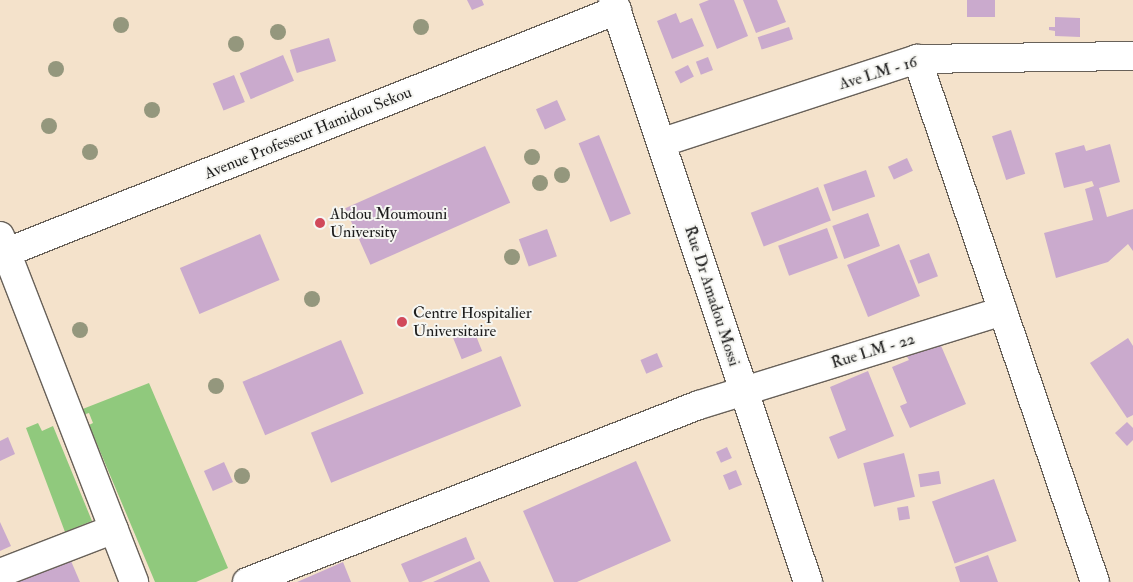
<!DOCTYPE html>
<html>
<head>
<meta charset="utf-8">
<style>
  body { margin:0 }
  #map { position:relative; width:1133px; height:582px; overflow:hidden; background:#f4e2cb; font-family:"IM FELL Double Pica",serif }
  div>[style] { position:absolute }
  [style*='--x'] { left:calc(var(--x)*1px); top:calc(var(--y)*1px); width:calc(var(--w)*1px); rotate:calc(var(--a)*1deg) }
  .green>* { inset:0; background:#90c97d }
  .building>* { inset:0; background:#caaacd; transform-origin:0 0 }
  .roads { filter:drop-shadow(1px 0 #686159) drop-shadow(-1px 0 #686159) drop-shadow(0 1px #686159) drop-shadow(0 -1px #686159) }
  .minor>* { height:28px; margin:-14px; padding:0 14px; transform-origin:14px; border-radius:14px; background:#fff }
  .trees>* { width:16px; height:16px; margin:-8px; border-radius:50%; background:#94977d }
  .dots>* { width:14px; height:14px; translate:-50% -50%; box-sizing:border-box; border:2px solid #f6f6f2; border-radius:50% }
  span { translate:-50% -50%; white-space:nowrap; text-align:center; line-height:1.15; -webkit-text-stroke:4px #f6f6f2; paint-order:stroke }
  .street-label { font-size:16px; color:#1c1c1c }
  .poi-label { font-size:16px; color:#1c1c1c }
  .left { translate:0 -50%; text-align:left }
</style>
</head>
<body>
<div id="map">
  <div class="green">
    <i style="clip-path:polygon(149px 383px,228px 568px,196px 582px,155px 582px,89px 425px,93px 423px,89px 413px,76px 417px,75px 412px)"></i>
    <i style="clip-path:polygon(38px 423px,42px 431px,53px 426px,92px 521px,65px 532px,26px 428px)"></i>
  </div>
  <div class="building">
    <i style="clip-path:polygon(467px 0,482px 0,484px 5px,472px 10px)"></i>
    <i style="clip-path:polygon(709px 0,734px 0,748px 36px,717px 49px,699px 4px)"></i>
    <i style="clip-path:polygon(743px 0,777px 0,786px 22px,756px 33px)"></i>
    <i style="left:967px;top:0;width:28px;height:17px"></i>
    <i style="clip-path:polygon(676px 13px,680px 23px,692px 18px,704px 46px,672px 59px,657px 21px)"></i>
    <i style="clip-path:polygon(1055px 17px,1080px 18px,1080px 37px,1055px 36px,1055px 31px,1049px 30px,1049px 27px,1055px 27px)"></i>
    <i style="left:789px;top:27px;width:13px;height:33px;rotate:72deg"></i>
    <i style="left:329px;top:38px;width:24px;height:41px;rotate:73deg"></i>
    <i style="left:283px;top:55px;width:28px;height:47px;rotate:67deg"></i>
    <i style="left:708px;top:57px;width:14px;height:13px;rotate:69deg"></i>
    <i style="left:688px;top:65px;width:13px;height:15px;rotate:63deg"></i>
    <i style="left:234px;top:75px;width:29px;height:23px;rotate:68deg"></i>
    <i style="left:557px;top:100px;width:22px;height:23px;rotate:66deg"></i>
    <i style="left:1011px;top:130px;width:46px;height:20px;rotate:72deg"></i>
    <i style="left:599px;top:135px;width:85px;height:22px;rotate:68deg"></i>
    <i style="clip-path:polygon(1110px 144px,1120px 182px,1099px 188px,1107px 217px,1133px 209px,1133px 251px,1128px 244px,1108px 262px,1056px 278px,1044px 233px,1093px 220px,1085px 189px,1094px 186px,1092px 181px,1064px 188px,1055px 153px,1084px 145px,1086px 151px)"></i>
    <i style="left:485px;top:146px;width:62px;height:153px;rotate:66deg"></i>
    <i style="left:907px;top:158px;width:14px;height:21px;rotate:65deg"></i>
    <i style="left:866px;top:170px;width:28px;height:45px;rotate:71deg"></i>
    <i style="left:818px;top:187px;width:36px;height:72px;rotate:69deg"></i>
    <i style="left:868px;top:213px;width:35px;height:38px;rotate:70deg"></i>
    <i style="left:827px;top:228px;width:32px;height:52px;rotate:70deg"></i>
    <i style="left:547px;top:229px;width:29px;height:30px;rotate:70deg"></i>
    <i style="left:260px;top:234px;width:50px;height:87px;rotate:67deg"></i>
    <i style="left:899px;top:244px;width:56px;height:56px;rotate:68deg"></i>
    <i style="left:929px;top:253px;width:25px;height:21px;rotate:69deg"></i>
    <i style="left:472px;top:326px;width:27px;height:22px;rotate:68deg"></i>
    <i style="clip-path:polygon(1128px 338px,1133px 346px,1133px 415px,1127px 418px,1090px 363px)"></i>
    <i style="left:341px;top:340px;width:58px;height:107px;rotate:67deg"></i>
    <i style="clip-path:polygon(939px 341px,966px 404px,910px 428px,900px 406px,907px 403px,892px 367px,909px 360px,906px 355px)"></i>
    <i style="left:657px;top:353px;width:15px;height:18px;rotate:67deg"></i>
    <i style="left:501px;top:356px;width:54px;height:205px;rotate:68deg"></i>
    <i style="clip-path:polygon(868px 371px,894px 436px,838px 459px,829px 437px,846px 430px,830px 387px)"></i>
    <i style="clip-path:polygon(1127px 422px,1133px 428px,1133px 440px,1127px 446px,1115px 433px)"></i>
    <i style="clip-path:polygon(8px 437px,15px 454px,0 461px,0 441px)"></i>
    <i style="left:727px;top:447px;width:12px;height:12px;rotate:66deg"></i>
    <i style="left:904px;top:453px;width:45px;height:42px;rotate:76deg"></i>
    <i style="clip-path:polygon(636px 461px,671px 541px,577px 582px,554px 582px,523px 511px)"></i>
    <i style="left:224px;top:462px;width:22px;height:22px;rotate:66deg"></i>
    <i style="left:736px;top:470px;width:16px;height:14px;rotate:68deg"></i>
    <i style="left:939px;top:471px;width:13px;height:21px;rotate:81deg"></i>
    <i style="left:994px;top:479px;width:66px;height:66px;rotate:70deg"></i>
    <i style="left:908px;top:506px;width:13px;height:11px;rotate:81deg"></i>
    <i style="clip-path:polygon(0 522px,11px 546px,0 551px)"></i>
    <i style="clip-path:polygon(466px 537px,475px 559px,421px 582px,409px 582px,401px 564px)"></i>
    <i style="clip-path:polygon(68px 554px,80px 582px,5px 582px)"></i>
    <i style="clip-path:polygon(988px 555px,998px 582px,960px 582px,955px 567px)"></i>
    <i style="clip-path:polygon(480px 561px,490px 582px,433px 582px)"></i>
    <i style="clip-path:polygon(343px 562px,351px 582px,297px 582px)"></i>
  </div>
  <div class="roads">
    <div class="minor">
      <i style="--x:613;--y:0;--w:614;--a:71.48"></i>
      <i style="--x:917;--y:59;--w:552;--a:71.2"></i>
      <i style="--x:663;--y:142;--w:267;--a:-18.1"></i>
      <i style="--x:917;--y:59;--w:216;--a:-0.8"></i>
      <i style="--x:0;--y:236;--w:371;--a:68.8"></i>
      <i style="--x:0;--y:255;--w:664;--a:-21.66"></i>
      <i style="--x:0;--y:573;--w:122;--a:-21.1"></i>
      <i style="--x:247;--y:582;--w:485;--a:-21.4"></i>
      <i style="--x:699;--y:405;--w:318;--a:-17.2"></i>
    </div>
  </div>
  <div class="trees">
    <i style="left:121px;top:25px"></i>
    <i style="left:421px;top:27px"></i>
    <i style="left:278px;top:32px"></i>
    <i style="left:236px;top:44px"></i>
    <i style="left:56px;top:69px"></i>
    <i style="left:152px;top:110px"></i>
    <i style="left:49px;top:126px"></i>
    <i style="left:90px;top:152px"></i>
    <i style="left:532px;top:157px"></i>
    <i style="left:562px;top:175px"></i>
    <i style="left:540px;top:183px"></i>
    <i style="left:512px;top:257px"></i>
    <i style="left:312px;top:299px"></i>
    <i style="left:80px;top:330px"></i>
    <i style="left:216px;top:386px"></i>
    <i style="left:242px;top:476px"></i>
  </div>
  <div class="dots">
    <i style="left:320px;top:223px;background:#d1495b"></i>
    <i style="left:402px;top:322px;background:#d1495b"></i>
  </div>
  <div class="street-label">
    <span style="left:878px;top:73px;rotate:-17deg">Ave LM - 16</span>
    <span style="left:308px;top:133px;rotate:-22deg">Avenue Professeur Hamidou Sekou</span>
    <span style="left:712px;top:296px;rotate:72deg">Rue Dr Amadou Mossi</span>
    <span style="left:873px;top:351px;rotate:-17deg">Rue LM - 22</span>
  </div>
  <div class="poi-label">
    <span class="left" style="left:330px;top:223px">Abdou Moumouni<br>University</span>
    <span class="left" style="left:413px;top:322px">Centre Hospitalier<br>Universitaire</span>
  </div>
</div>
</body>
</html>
